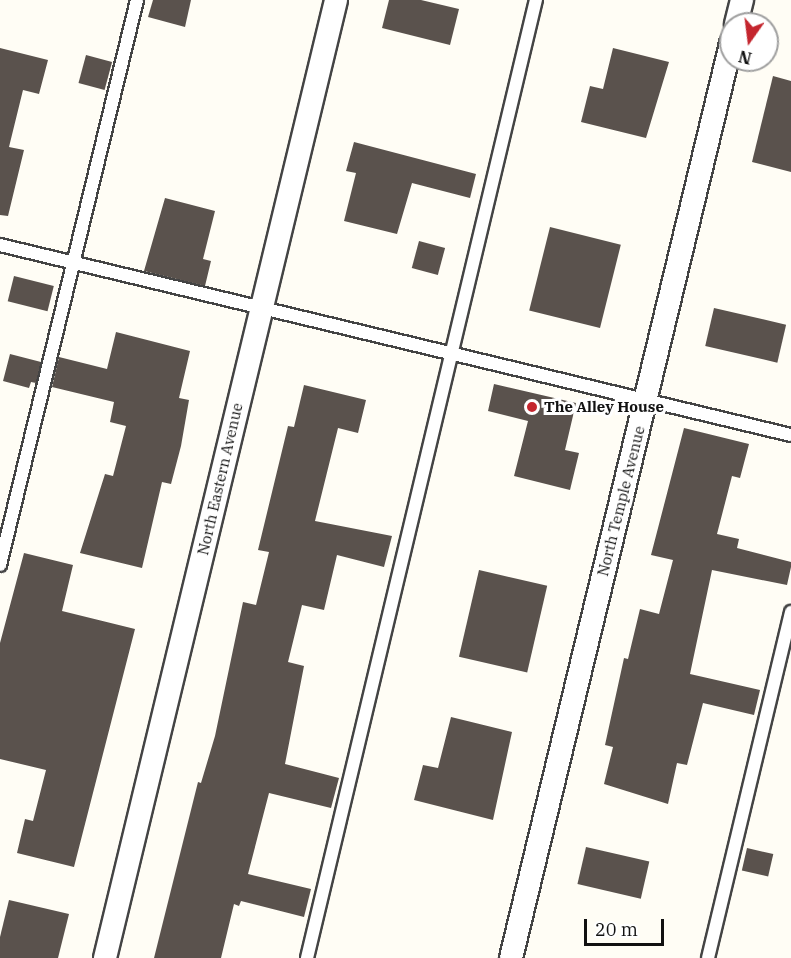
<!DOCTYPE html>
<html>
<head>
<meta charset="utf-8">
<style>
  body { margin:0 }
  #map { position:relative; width:791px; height:958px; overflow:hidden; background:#fffdf5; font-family:"IBM Plex Serif",serif }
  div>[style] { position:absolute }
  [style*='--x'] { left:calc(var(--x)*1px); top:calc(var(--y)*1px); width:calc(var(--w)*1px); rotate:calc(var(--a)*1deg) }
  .building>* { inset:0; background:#5a524d; transform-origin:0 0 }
  .roads { filter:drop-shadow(2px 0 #444) drop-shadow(-2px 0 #444) drop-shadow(0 2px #444) drop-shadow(0 -2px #444) }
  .lane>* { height:12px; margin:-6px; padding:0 6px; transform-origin:6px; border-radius:6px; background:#fff }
  .street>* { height:22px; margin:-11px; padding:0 11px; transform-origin:11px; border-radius:11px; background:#fff }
  .dots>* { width:16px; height:16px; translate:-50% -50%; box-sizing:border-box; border:3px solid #fff; border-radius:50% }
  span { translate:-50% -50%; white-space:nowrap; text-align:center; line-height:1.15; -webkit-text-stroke:6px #fff; paint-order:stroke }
  .poi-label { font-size:15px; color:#111; font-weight:700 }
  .left { translate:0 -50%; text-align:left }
  .street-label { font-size:15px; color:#111 }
  .north { position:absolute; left:719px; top:12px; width:60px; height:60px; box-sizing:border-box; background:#fff; border:2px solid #a0a0a0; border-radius:50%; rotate:194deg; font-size:16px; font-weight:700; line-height:24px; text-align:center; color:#111 }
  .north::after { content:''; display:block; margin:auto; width:21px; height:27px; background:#c4262e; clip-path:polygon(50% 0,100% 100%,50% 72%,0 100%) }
  .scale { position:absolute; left:584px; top:919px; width:80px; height:27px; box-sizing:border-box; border:3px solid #111; border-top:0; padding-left:8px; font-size:18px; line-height:21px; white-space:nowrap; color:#111; -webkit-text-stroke:4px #fff; paint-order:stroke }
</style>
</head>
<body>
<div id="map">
  <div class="building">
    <i style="clip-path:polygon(153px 0,191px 0,185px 27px,148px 17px)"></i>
    <i style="clip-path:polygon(389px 0,421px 0,459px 9px,450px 45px,382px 28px)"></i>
    <i style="clip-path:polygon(0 48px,48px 60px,39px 94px,23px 90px,9px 147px,24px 150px,8px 216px,0 215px)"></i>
    <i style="clip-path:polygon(613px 48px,669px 62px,646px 138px,581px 122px,590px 86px,603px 89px)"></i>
    <i style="left:86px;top:55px;width:27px;height:29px;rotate:15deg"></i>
    <i style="clip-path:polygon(773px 76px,791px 81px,791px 172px,752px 162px)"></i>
    <i style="clip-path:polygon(354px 142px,476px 174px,470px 198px,412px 183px,397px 234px,344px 221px,356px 173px,346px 171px)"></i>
    <i style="clip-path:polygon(165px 198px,215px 211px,203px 259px,211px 261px,205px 286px,144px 271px)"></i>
    <i style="left:550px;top:227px;width:73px;height:86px;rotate:14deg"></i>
    <i style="left:419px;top:241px;width:27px;height:28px;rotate:15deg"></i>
    <i style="left:14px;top:276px;width:41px;height:26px;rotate:14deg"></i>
    <i style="left:714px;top:308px;width:74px;height:39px;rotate:13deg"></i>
    <i style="clip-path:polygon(116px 332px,190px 351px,179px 398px,189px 400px,181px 446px,171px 484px,162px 482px,142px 568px,80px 553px,105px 474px,113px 476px,126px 426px,110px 422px,114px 402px,52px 387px,59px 357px,107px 369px)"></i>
    <i style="clip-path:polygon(10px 354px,41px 362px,36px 383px,31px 382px,29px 388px,3px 381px)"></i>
    <i style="clip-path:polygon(494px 384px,576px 403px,565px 450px,579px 453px,570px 490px,514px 476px,528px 421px,488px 411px)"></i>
    <i style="clip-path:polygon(304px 385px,366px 400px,358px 433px,338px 428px,315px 521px,392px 536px,384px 567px,337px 555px,324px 610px,302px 605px,288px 662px,304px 666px,285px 764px,339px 778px,331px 808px,269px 793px,248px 874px,311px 889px,304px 917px,241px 901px,239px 906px,234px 904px,221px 958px,154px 958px,198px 782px,201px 783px,215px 736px,243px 602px,256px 605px,269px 552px,258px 550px,288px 426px,294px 427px)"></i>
    <i style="clip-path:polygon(684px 428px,749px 444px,740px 478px,732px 476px,717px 534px,739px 539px,737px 548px,791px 562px,791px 567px,787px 585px,712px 570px,690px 674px,760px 690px,754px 715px,703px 703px,687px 765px,677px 763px,668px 804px,604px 784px,613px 747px,605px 745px,624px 658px,628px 659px,640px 609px,659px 614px,673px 560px,651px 555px)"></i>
    <i style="clip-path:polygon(24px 553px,73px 565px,62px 611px,135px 629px,74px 867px,17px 853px,25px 819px,33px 821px,46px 770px,0 759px,0 643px)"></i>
    <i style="left:479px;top:570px;width:70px;height:89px;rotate:13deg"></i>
    <i style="clip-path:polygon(451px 717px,512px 732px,493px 820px,414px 800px,423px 765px,438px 768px)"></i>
    <i style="left:586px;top:847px;width:65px;height:38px;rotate:13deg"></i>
    <i style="left:747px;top:848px;width:27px;height:23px;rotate:13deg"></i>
    <i style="clip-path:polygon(9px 900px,69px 914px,58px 958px,0 958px,0 937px)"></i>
  </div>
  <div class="roads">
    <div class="lane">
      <i style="--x:0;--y:245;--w:813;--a:13.51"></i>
      <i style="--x:0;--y:565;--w:581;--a:-76.37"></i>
      <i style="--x:307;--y:958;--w:985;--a:-76.56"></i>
      <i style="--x:708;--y:958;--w:356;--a:-76.5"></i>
    </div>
    <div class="street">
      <i style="--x:736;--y:24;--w:25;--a:-76"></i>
      <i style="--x:105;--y:958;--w:985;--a:-76.44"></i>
      <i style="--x:511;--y:958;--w:940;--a:-76.47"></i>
    </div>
  </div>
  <div class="dots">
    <i style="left:532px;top:407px;background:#c4262e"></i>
  </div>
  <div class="poi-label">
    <span class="left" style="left:544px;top:407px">The Alley House</span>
  </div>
  <div class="street-label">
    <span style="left:220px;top:479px;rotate:-77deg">North Eastern Avenue</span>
    <span style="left:621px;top:501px;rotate:-76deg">North Temple Avenue</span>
  </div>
  <div class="north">N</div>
  <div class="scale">20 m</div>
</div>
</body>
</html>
